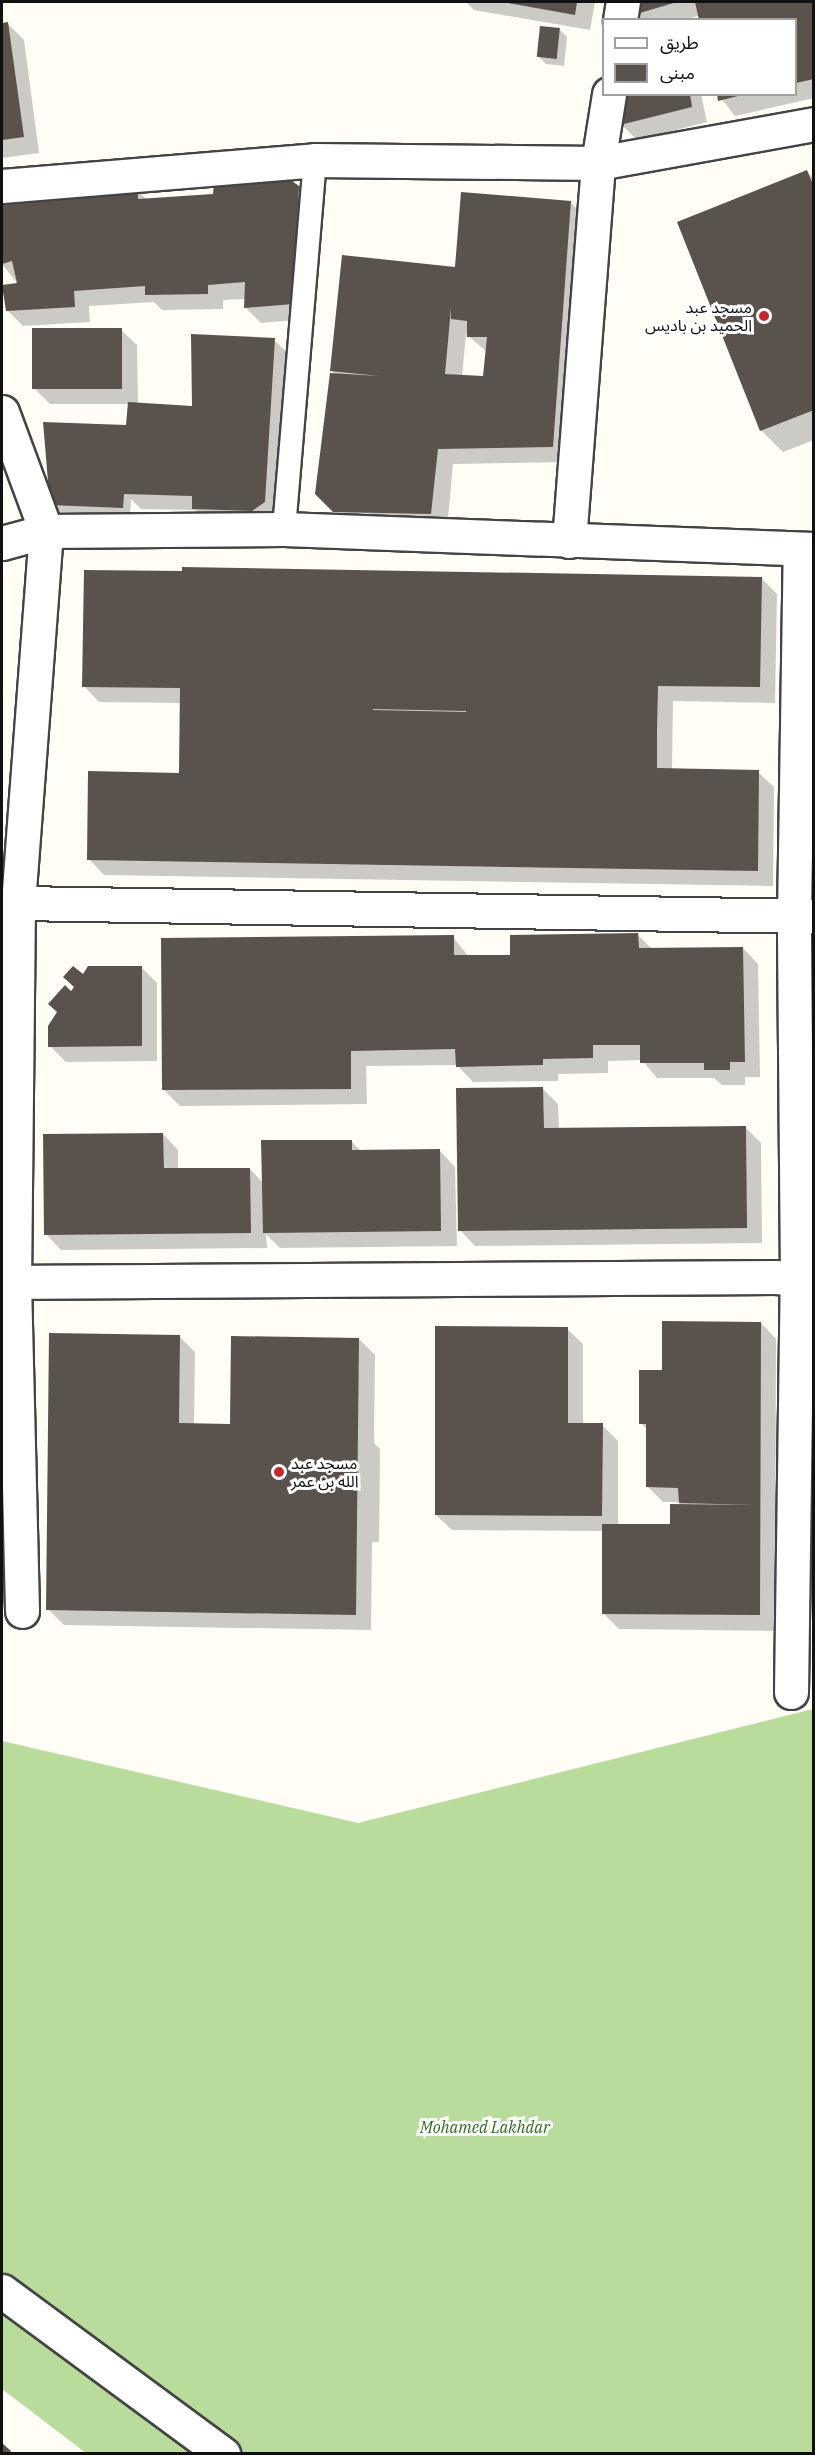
<!DOCTYPE html>
<html>
<head>
<meta charset="utf-8">
<style>
  body { margin:0 }
  #map { position:relative; width:815px; height:2455px; overflow:hidden; background:#fffdf5; font-family:"IBM Plex Serif","Noto Sans Arabic",serif }
  div>[style] { position:absolute }
  [style*='--x'] { left:calc(var(--x)*1px); top:calc(var(--y)*1px); width:calc(var(--w)*1px); rotate:calc(var(--a)*1deg) }
  .forest>* { inset:0; background:#b9dc9c }
  .shadow>* { inset:0; background:#0003 }
  .building>* { inset:0; background:#5a524d; transform-origin:0 0 }
  .roads { filter:drop-shadow(2px 0 #444) drop-shadow(-2px 0 #444) drop-shadow(0 2px #444) drop-shadow(0 -2px #444) }
  .service>* { height:22px; margin:-11px; padding:0 11px; transform-origin:11px; border-radius:11px; background:#fff }
  .minor>* { height:33px; margin:-16.5px; padding:0 16.5px; transform-origin:16.5px; border-radius:16.5px; background:#fff }
  .dots>* { width:16px; height:16px; translate:-50% -50%; box-sizing:border-box; border:3px solid #fff; border-radius:50% }
  span { translate:-50% -50%; white-space:nowrap; text-align:center; line-height:1.15; -webkit-text-stroke:6px #fff; paint-order:stroke }
  .poi-label { font-size:16px; color:#111 }
  .right { translate:-100% -50%; text-align:right }
  .left { translate:0 -50%; text-align:left }
  .park-label { font-size:16px; color:#2f6b1f; font-style:italic }
  .frame { position:absolute; inset:0; border:3px solid #111; pointer-events:none }
  .legend { position:absolute; left:602px; top:18px; width:195px; height:78px; box-sizing:border-box; background:#fff; border:2px solid #a0a0a0; margin:0; padding:8px 10px; list-style:none; font-size:18px; color:#111 }
  .legend li { display:flex; align-items:center; gap:12px; height:30px }
  .legend b { width:30px; border:2px solid #a0a0a0 }
</style>
</head>
<body>
<div id="map">
  <div class="forest">
    <i style="clip-path:polygon(813px 1709px,813px 2453px,86px 2453px,2px 2389px,2px 1741px,358px 1823px)"></i>
  </div>
  <div class="shadow">
    <i style="clip-path:polygon(466px 2px,595px 2px,590px 30px,474px 10px)"></i>
    <i style="clip-path:polygon(636px 2px,814px 2px,814px 98px,735px 116px,718px 94px,796px 94px,796px 20px,700px 15px,686px 20px,639px 20px,634px 15px)"></i>
    <i style="clip-path:polygon(8px 24px,24px 40px,39px 153px,2px 158px,2px 25px)"></i>
    <i style="clip-path:polygon(559px 29px,567px 37px,564px 66px,546px 64px,538px 56px)"></i>
    <i style="clip-path:polygon(625px 94px,701px 94px,707px 122px,637px 140px,622px 125px)"></i>
    <i style="clip-path:polygon(807px 172px,814px 179px,814px 440px,783px 452px,761px 430px)"></i>
    <i style="clip-path:polygon(298px 187px,314px 203px,308px 319px,261px 323px,246px 308px,246px 299px,223px 300px,223px 309px,162px 310px,154px 302px,89px 306px,90px 322px,23px 326px,7px 310px,2px 287px,18px 284px,2px 264px,2px 204px,70px 200px,137px 190px,147px 200px)"></i>
    <i style="clip-path:polygon(evenodd,570px 202px,586px 218px,569px 462px,453px 464px,447px 529px,350px 527px,316px 493px,336px 375px,332px 371px,457px 269px,570px 202px,466px 334px,487px 352px,485px 378px,462px 376px,466px 334px)"></i>
    <i style="clip-path:polygon(121px 330px,137px 345px,138px 404px,193px 407px,274px 340px,290px 355px,280px 518px,209px 524px,195px 510px,141px 509px,131px 499px,130px 515px,60px 513px,52px 505px,128px 429px,129px 404px,50px 404px,34px 388px)"></i>
    <i style="clip-path:polygon(761px 578px,777px 594px,775px 703px,673px 701px,672px 770px,758px 772px,774px 787px,773px 886px,104px 875px,89px 859px,180px 774px,181px 703px,99px 702px,84px 686px)"></i>
    <i style="clip-path:polygon(638px 935px,652px 949px,743px 948px,758px 964px,760px 1077px,745px 1077px,745px 1085px,722px 1085px,714px 1078px,657px 1078px,642px 1060px,608px 1061px,608px 1073px,558px 1074px,558px 1081px,473px 1082px,457px 1065px,366px 1066px,367px 1104px,180px 1106px,164px 1090px,453px 937px,469px 957px,512px 956px)"></i>
    <i style="clip-path:polygon(141px 967px,157px 983px,157px 1061px,66px 1062px,50px 1046px,71px 993px,83px 977px)"></i>
    <i style="clip-path:polygon(543px 1089px,558px 1104px,559px 1129px,745px 1127px,761px 1143px,762px 1243px,475px 1246px,460px 1230px)"></i>
    <i style="clip-path:polygon(163px 1134px,178px 1150px,178px 1170px,250px 1169px,263px 1183px,351px 1141px,362px 1152px,440px 1151px,455px 1167px,457px 1246px,280px 1248px,266px 1234px,267px 1248px,61px 1250px,46px 1234px)"></i>
    <i style="clip-path:polygon(761px 1323px,776px 1339px,775px 1631px,619px 1629px,603px 1613px,604px 1531px,452px 1530px,436px 1515px,567px 1329px,583px 1344px,583px 1425px,602px 1425px,618px 1441px,618px 1525px,671px 1525px,680px 1502px,663px 1502px,647px 1486px,647px 1429px,641px 1423px,663px 1372px)"></i>
    <i style="clip-path:polygon(179px 1336px,195px 1352px,194px 1425px,232px 1425px,359px 1339px,375px 1355px,374px 1443px,380px 1449px,379px 1542px,372px 1542px,371px 1630px,64px 1625px,48px 1609px)"></i>
  </div>
  <div class="building">
    <i style="clip-path:polygon(503px 2px,577px 2px,575px 15px)"></i>
    <i style="clip-path:polygon(635px 2px,677px 2px,633px 15px)"></i>
    <i style="clip-path:polygon(695px 2px,814px 2px,814px 79px,796px 83px,796px 20px,699px 20px)"></i>
    <i style="clip-path:polygon(8px 22px,24px 137px,2px 140px,2px 23px)"></i>
    <i style="left:540px;top:26px;width:20px;height:31px;rotate:6deg"></i>
    <i style="clip-path:polygon(624px 94px,690px 94px,692px 107px,620px 125px)"></i>
    <i style="clip-path:polygon(717px 94px,742px 94px,742px 95px,718px 101px)"></i>
    <i style="clip-path:polygon(807px 170px,814px 187px,814px 410px,760px 431px,677px 222px)"></i>
    <i style="clip-path:polygon(289px 179px,299px 186px,293px 304px,244px 308px,245px 282px,208px 285px,208px 294px,145px 295px,145px 286px,74px 291px,75px 307px,6px 311px,2px 285px,17px 283px,12px 261px,2px 264px,2px 202px,68px 198px,68px 193px,138px 188px,138px 199px,213px 194px,214px 182px)"></i>
    <i style="clip-path:polygon(evenodd,461px 192px,571px 201px,553px 447px,438px 449px,431px 514px,333px 512px,315px 494px,330px 373px,379px 376px,330px 371px,342px 255px,455px 267px,461px 192px,451px 308px,451px 319px,467px 321px,467px 337px,487px 337px,483px 376px,445px 374px,451px 308px)"></i>
    <i style="left:32px;top:328px;width:90px;height:61px"></i>
    <i style="clip-path:polygon(191px 334px,275px 338px,265px 502px,252px 511px,192px 509px,192px 496px,124px 494px,123px 508px,50px 505px,43px 422px,126px 425px,128px 402px,192px 406px)"></i>
    <i style="clip-path:polygon(evenodd,182px 567px,762px 577px,760px 687px,658px 686px,657px 731px,657px 768px,759px 770px,758px 871px,87px 860px,88px 771px,179px 773px,180px 688px,82px 687px,84px 570px,182px 571px,182px 567px,373px 709px,466px 711px,466px 712px,373px 710px,373px 709px)"></i>
    <i style="clip-path:polygon(638px 933px,639px 948px,743px 947px,745px 1062px,730px 1062px,730px 1070px,704px 1070px,704px 1063px,640px 1063px,640px 1045px,593px 1045px,593px 1058px,543px 1059px,543px 1065px,456px 1067px,455px 1049px,351px 1051px,351px 1089px,162px 1090px,161px 938px,454px 935px,454px 955px,510px 955px,510px 935px)"></i>
    <i style="clip-path:polygon(73px 966px,83px 974px,88px 966px,142px 966px,142px 1046px,48px 1047px,48px 1026px,57px 1012px,48px 1004px,65px 985px,71px 991px,74px 987px,63px 977px)"></i>
    <i style="clip-path:polygon(543px 1087px,544px 1128px,746px 1126px,747px 1228px,458px 1231px,456px 1088px)"></i>
    <i style="clip-path:polygon(163px 1133px,164px 1168px,250px 1168px,251px 1233px,44px 1235px,43px 1134px)"></i>
    <i style="clip-path:polygon(261px 1140px,352px 1140px,352px 1150px,440px 1149px,441px 1231px,263px 1233px)"></i>
    <i style="clip-path:polygon(662px 1321px,761px 1322px,760px 1615px,602px 1614px,602px 1524px,670px 1524px,670px 1504px,755px 1505px,679px 1503px,678px 1488px,646px 1487px,646px 1424px,639px 1424px,639px 1370px,662px 1370px)"></i>
    <i style="clip-path:polygon(435px 1326px,568px 1327px,568px 1423px,603px 1423px,602px 1516px,435px 1515px)"></i>
    <i style="clip-path:polygon(49px 1333px,180px 1335px,179px 1423px,230px 1424px,231px 1336px,359px 1338px,356px 1615px,46px 1610px)"></i>
    <i style="left:805px;top:1426px;width:9px;height:89px"></i>
    <i style="clip-path:polygon(2px 2443px,11px 2451px,9px 2454px,2px 2454px)"></i>
  </div>
  <div class="roads">
    <div class="service">
      <i style="--x:284;--y:529;--w:370;--a:-85.2"></i>
    </div>
    <div class="minor">
      <i style="--x:620;--y:20;--w:18;--a:-81"></i>
      <i style="--x:2;--y:186;--w:314;--a:-4.7"></i>
      <i style="--x:315;--y:160;--w:283;--a:0.6"></i>
      <i style="--x:598;--y:163;--w:219;--a:-10.2"></i>
      <i style="--x:2;--y:412;--w:127;--a:69.7"></i>
      <i style="--x:46;--y:531;--w:373;--a:94.3"></i>
      <i style="--x:18;--y:903;--w:379;--a:90.6"></i>
      <i style="--x:14;--y:1282;--w:329;--a:88.6"></i>
      <i style="--x:569;--y:541;--w:379;--a:-85.6"></i>
      <i style="--x:598;--y:163;--w:70;--a:-80.9"></i>
      <i style="--x:2;--y:543;--w:46;--a:-15.3"></i>
      <i style="--x:46;--y:531;--w:238;--a:-0.5"></i>
      <i style="--x:284;--y:529;--w:530;--a:2.16"></i>
      <i style="--x:18;--y:903;--w:796;--a:0.94"></i>
      <i style="--x:2;--y:1282;--w:773;--a:-0.37"></i>
      <i style="--x:775;--y:1277;--w:39;--a:4"></i>
      <i style="--x:791;--y:1692;--w:413;--a:-89.2"></i>
      <i style="--x:797;--y:1279;--w:363;--a:-90.5"></i>
      <i style="--x:794;--y:916;--w:366;--a:-89.1"></i>
      <i style="--x:2;--y:2291;--w:275;--a:36.4"></i>
    </div>
  </div>
  <div class="dots">
    <i style="left:764px;top:316px;background:#c4262e"></i>
    <i style="left:279px;top:1472px;background:#c4262e"></i>
  </div>
  <div class="poi-label">
    <span class="right" style="left:752px;top:316px">مسجد عبد<br>الحميد بن باديس</span>
    <span class="left" style="left:291px;top:1472px">مسجد عبد<br>الله بن عمر</span>
  </div>
  <div class="park-label">
    <span style="left:485px;top:2127px">Mohamed Lakhdar</span>
  </div>
  <div class="frame"></div>
  <ul class="legend">
  <li><b style="height:8px;background:#fff"></b>طريق</li>
  <li><b style="height:16px;background:#5a524d"></b>مبنى</li>
  </ul>
</div>
</body>
</html>
